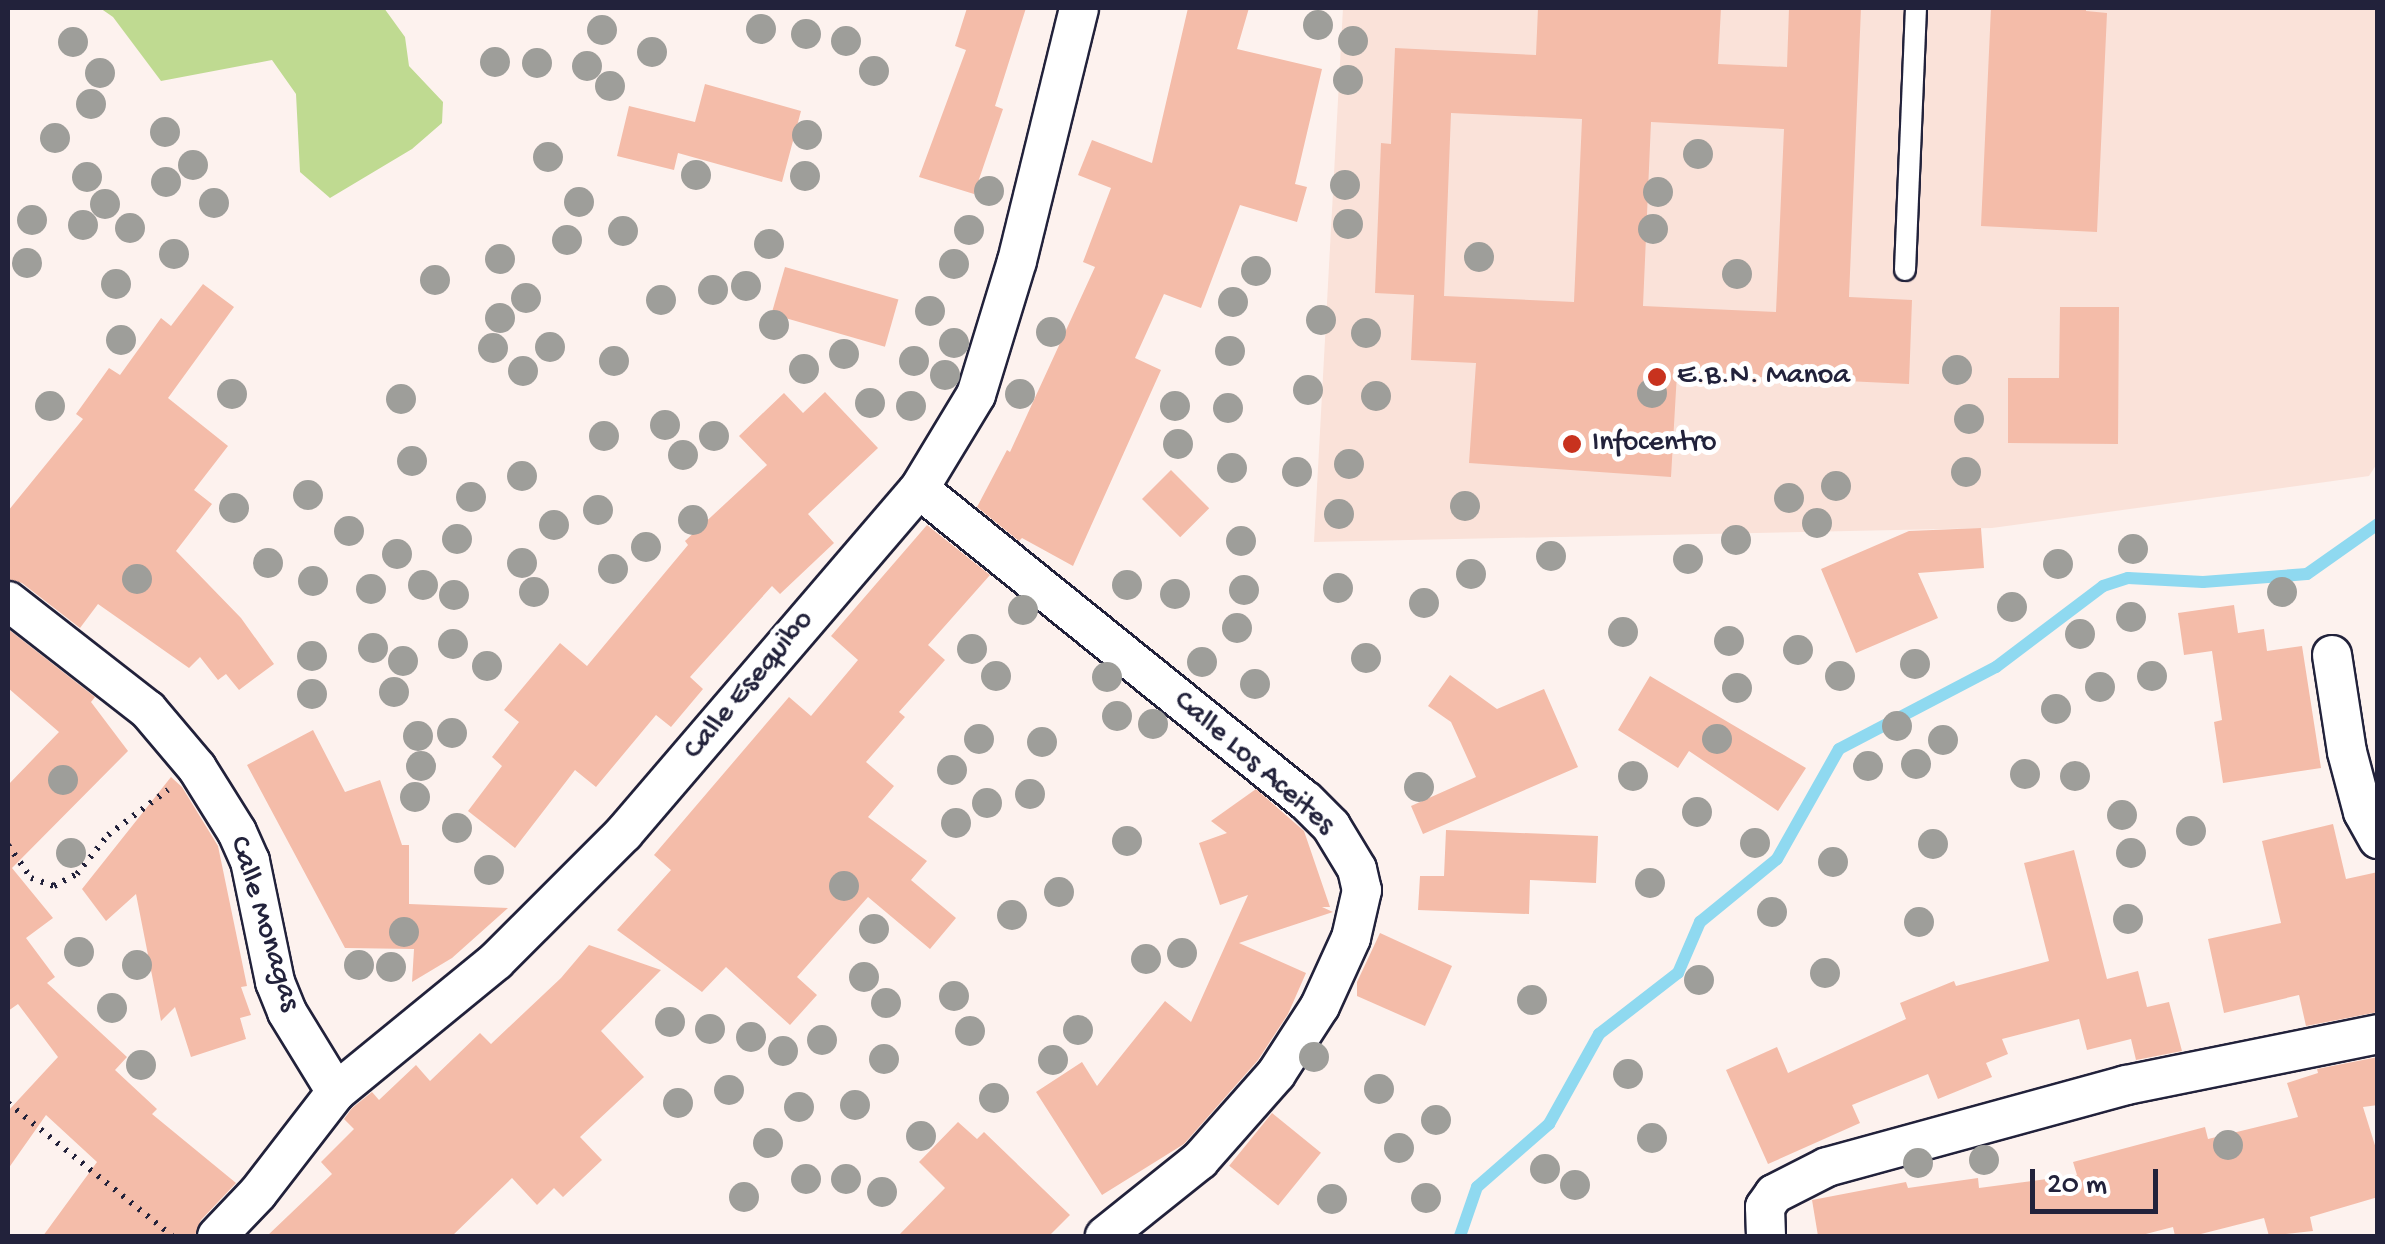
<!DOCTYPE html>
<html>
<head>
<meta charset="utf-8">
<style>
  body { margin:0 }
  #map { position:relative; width:2385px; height:1244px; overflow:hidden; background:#fdf2ee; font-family:"Gochi Hand",sans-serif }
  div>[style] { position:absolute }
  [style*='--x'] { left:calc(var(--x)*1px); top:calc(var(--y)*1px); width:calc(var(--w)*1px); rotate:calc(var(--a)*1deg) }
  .built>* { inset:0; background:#fae2d9 }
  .green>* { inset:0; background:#bfda91 }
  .stream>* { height:12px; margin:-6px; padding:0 6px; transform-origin:6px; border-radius:6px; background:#8fd9f0 }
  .building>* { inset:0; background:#f4bca9; transform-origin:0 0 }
  .path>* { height:6px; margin-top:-3px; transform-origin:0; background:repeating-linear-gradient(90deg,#22223b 0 2.5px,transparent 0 10.5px) }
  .roads { filter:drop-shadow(2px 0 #22223b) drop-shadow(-2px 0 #22223b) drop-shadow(0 2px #22223b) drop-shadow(0 -2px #22223b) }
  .lane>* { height:20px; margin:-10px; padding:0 10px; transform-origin:10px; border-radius:10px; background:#fff }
  .street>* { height:38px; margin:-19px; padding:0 19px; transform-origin:19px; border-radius:19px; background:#fff }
  .trees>* { width:30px; height:30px; margin:-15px; border-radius:50%; background:#9e9e9a }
  .dots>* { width:28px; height:28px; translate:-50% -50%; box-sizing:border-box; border:5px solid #fff; border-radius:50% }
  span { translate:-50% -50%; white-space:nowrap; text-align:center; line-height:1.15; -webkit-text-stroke:10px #fff; paint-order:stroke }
  .poi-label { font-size:30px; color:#22223b }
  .left { translate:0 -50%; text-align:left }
  .street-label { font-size:30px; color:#22223b }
  .frame { position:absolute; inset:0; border:10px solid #22223b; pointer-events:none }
  .scale { position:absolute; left:2030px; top:1169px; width:128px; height:45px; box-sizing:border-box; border:5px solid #22223b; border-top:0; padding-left:12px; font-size:30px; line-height:35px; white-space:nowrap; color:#22223b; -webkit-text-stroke:8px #fff; paint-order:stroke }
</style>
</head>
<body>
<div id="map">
  <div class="built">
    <i style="clip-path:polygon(1343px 8px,2377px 8px,2378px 462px,2369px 476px,1992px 528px,1314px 542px)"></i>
  </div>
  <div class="green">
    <i style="clip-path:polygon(100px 8px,384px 8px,405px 37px,409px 66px,443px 102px,442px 123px,412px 149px,330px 198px,300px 172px,296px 94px,272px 60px,161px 81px,113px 17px)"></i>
  </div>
  <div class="stream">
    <i style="--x:1460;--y:1236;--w:52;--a:-70.9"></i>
    <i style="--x:1477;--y:1187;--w:96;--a:-41.2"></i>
    <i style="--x:1549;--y:1124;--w:103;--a:-60.9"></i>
    <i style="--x:1599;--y:1034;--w:100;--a:-37.7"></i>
    <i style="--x:1678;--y:973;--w:56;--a:-66.7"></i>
    <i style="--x:1700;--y:922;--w:99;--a:-39.3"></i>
    <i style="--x:1777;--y:859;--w:126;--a:-60.6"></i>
    <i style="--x:1839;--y:749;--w:177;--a:-27.6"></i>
    <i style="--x:1996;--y:667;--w:134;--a:-37.1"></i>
    <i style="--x:2103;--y:586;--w:26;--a:-18"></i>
    <i style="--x:2128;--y:578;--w:75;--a:3.1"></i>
    <i style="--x:2203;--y:582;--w:104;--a:-4.4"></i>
    <i style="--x:2307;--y:574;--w:87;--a:-35.2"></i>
  </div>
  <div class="building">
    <i style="clip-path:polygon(967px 8px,1026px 8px,995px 106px,1003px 109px,974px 194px,919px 177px,966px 50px,955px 46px)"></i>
    <i style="clip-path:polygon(1188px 8px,1249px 8px,1237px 49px,1322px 69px,1295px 184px,1307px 187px,1297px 222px,1240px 205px,1201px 308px,1164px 294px,1135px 358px,1161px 370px,1073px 566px,1022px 538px,1019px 541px,977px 507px,1007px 450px,1010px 452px,1095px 267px,1083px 262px,1111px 188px,1078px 175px,1092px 140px,1152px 163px)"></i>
    <i style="clip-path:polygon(evenodd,1538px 8px,1721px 8px,1718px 64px,1787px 67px,1789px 8px,1861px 8px,1849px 297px,1912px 300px,1909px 384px,1677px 373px,1671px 477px,1469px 463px,1476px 363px,1411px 360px,1414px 295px,1375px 293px,1381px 143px,1391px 144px,1395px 48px,1536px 55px,1538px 8px,1451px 113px,1582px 119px,1574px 302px,1444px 296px,1451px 113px,1538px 8px,1651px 122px,1784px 129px,1776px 312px,1643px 306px,1651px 122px)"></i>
    <i style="clip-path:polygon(1991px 8px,2086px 8px,2086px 11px,2107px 13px,2097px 232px,1981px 226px)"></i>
    <i style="clip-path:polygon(705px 84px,801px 111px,782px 182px,678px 153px,674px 170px,617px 156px,629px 106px,695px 122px)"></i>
    <i style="left:785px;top:267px;width:118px;height:49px;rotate:16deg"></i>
    <i style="clip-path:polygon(203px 284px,234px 307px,168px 398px,228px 446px,194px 490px,212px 504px,176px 551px,241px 618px,274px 664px,239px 690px,226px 674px,218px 680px,200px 657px,189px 668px,98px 604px,80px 628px,22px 583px,8px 579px,8px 511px,83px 419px,76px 414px,109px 368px,120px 375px,161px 318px,171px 326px)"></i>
    <i style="clip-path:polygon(2060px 307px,2119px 307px,2118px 444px,2008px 443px,2008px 378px,2059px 378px)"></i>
    <i style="clip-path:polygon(825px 392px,878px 448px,808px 514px,834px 543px,780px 594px,772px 586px,690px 677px,703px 689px,671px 727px,656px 715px,596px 787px,575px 770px,515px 848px,468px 811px,502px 766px,492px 757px,519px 722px,504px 710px,560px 643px,587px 666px,688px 545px,685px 541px,767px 465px,739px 436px,784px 393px,803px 413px)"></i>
    <i style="left:1171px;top:470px;width:54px;height:41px;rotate:45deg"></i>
    <i style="clip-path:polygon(927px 525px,990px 575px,928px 645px,945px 660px,899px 712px,905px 717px,866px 762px,894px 786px,868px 817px,927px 861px,911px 880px,956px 918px,930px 949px,868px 897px,797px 977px,817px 995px,790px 1025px,726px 967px,702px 992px,617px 930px,671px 870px,654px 855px,789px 697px,811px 716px,858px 660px,831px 636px)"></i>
    <i style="clip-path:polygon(1981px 528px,1984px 568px,1918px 573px,1938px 618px,1856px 653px,1821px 569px,1909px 531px)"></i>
    <i style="clip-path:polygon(2234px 605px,2238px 633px,2264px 629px,2267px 651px,2302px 646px,2321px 768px,2223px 783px,2214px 722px,2222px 720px,2212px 651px,2184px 655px,2178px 613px)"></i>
    <i style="clip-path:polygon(8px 629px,95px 697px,91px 702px,128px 751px,12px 868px,53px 918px,26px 938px,55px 977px,47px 983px,127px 1057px,115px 1070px,157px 1109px,152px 1114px,236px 1183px,201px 1220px,195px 1236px,43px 1236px,97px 1162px,46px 1115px,8px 1169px,8px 1111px,58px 1057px,18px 1004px,8px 1011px,8px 785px,59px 732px,8px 688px)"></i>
    <i style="clip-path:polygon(1450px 675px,1497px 709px,1544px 689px,1578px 767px,1423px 834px,1411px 806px,1476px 777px,1451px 722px,1428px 706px)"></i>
    <i style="clip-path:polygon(1650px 676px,1806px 768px,1778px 811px,1689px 751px,1678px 768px,1618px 730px)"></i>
    <i style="clip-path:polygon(313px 730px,345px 792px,380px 780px,402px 845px,409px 845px,409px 904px,508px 908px,452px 958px,412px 982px,414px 949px,345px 948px,247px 765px)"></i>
    <i style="clip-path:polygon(171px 777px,182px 787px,218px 846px,247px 986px,241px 987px,251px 1015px,240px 1018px,246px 1039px,191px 1057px,175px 1007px,161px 1021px,136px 894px,106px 921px,82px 889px)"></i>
    <i style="clip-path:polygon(1256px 789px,1304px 831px,1330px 907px,1322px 907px,1333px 912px,1239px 943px,1306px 973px,1288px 1014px,1258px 1060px,1184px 1144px,1102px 1195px,1036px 1092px,1082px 1062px,1097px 1086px,1165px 1001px,1191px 1022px,1248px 895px,1220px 905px,1199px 843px,1227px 833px,1211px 821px)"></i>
    <i style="clip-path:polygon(2333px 824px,2346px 879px,2378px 872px,2378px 1012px,2306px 1026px,2299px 995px,2224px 1013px,2208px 939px,2281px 923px,2262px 841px)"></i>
    <i style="clip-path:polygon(1446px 830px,1598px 836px,1596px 883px,1530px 880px,1529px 914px,1418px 910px,1420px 876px,1444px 876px)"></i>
    <i style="clip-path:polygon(2074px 850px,2107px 979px,2138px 971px,2147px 1007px,2169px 1002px,2182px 1051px,2136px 1060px,2131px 1039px,2087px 1050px,2079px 1019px,2002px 1039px,2008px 1054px,1986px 1063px,1992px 1077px,1938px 1099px,1928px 1074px,1852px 1105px,1860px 1123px,1768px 1164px,1726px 1070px,1777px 1047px,1788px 1073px,1906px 1019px,1900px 1003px,1954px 981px,1956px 986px,2049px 961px,2024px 863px)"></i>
    <i style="clip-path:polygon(1380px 933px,1452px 966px,1425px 1026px,1357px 996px,1357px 982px)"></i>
    <i style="clip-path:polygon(589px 945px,661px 970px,601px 1031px,644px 1077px,580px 1137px,602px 1160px,563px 1197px,554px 1188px,537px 1205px,512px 1178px,452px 1236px,267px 1236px,332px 1174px,321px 1162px,354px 1129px,344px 1119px,352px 1108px,372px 1092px,379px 1100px,416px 1065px,430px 1081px,480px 1033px,491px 1044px,561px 978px)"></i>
    <i style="clip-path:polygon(2378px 1057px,2378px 1105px,2363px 1107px,2378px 1155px,2378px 1197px,2310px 1217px,2313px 1231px,2269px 1236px,2264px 1218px,2193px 1236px,2175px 1236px,2173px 1227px,2138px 1236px,1818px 1236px,1812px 1200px,1906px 1182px,1908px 1188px,1978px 1178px,1979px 1188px,2077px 1175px,2073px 1162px,2205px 1127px,2208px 1139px,2298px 1117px,2287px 1083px,2318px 1073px,2317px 1069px)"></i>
    <i style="left:1272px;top:1113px;width:63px;height:68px;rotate:39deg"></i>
    <i style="clip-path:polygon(958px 1122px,977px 1139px,984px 1132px,1070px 1215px,1049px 1236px,898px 1236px,945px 1188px,919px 1162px)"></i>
  </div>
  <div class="path">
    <i style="--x:8;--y:845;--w:40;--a:55.1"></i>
    <i style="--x:31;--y:878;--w:24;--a:19"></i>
    <i style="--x:54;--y:886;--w:26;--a:-28"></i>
    <i style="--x:77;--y:874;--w:50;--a:-51.5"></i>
    <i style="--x:108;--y:835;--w:75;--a:-36.9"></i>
    <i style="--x:8;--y:1103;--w:211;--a:39"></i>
  </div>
  <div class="roads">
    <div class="lane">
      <i style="--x:1905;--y:270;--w:262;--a:-87.6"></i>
    </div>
    <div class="street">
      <i style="--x:919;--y:489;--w:496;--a:38.9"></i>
      <i style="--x:1305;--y:800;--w:37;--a:45"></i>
      <i style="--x:1331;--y:826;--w:50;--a:58.8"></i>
      <i style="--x:1357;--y:869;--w:22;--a:77"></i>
      <i style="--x:1362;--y:890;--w:49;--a:102.9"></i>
      <i style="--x:1351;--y:938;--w:75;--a:114.5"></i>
      <i style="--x:1320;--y:1006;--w:81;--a:122.9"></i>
      <i style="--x:1276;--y:1074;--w:115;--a:131.5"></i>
      <i style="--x:1200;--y:1160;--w:122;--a:141.3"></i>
      <i style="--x:8;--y:601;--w:177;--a:37.9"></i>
      <i style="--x:148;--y:710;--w:76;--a:49.8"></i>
      <i style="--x:197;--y:768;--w:75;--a:58"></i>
      <i style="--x:237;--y:832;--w:32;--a:66"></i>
      <i style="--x:250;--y:861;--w:124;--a:78.3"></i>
      <i style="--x:275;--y:982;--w:32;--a:68"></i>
      <i style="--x:287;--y:1012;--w:94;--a:58.5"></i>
      <i style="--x:2332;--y:655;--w:98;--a:81.2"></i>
      <i style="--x:2347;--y:752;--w:62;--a:75.1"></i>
      <i style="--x:2363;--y:812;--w:31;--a:61"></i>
      <i style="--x:217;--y:1236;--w:59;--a:-46.4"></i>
      <i style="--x:258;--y:1193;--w:128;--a:-52.3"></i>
      <i style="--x:336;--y:1092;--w:207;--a:-39.3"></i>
      <i style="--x:496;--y:961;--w:181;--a:-45"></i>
      <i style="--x:624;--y:833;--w:453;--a:-49.4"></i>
      <i style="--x:919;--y:489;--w:110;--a:-58.8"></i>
      <i style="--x:976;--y:395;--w:140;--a:-73"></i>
      <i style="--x:1017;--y:261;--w:260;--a:-76.2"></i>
      <i style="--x:1766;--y:1236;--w:29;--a:-92"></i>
      <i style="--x:1765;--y:1207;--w:16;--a:-55"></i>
      <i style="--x:1774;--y:1194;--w:59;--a:-27"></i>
      <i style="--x:1827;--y:1167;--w:310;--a:-15.3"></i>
      <i style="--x:2126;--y:1085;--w:257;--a:-11.4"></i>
    </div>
  </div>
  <div class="trees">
    <i style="left:1318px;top:25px"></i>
    <i style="left:761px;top:29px"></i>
    <i style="left:602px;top:30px"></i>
    <i style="left:806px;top:34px"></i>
    <i style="left:846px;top:41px"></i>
    <i style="left:1353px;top:41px"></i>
    <i style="left:73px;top:42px"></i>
    <i style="left:652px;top:52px"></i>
    <i style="left:495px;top:62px"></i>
    <i style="left:537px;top:63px"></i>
    <i style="left:587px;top:66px"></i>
    <i style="left:874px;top:71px"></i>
    <i style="left:100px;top:73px"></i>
    <i style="left:1348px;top:80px"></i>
    <i style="left:610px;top:86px"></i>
    <i style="left:91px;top:104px"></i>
    <i style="left:165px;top:132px"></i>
    <i style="left:807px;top:135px"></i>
    <i style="left:55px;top:138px"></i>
    <i style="left:1698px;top:154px"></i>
    <i style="left:548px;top:157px"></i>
    <i style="left:193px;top:165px"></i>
    <i style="left:696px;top:175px"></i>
    <i style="left:805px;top:176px"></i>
    <i style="left:87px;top:177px"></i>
    <i style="left:166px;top:182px"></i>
    <i style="left:1345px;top:185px"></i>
    <i style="left:989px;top:191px"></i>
    <i style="left:1658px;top:192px"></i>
    <i style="left:579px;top:202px"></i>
    <i style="left:214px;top:203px"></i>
    <i style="left:105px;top:204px"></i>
    <i style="left:32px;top:220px"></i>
    <i style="left:1348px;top:224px"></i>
    <i style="left:83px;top:225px"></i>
    <i style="left:130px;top:228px"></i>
    <i style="left:1653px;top:229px"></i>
    <i style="left:969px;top:230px"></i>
    <i style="left:623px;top:231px"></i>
    <i style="left:567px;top:240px"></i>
    <i style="left:769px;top:244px"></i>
    <i style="left:174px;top:254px"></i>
    <i style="left:1479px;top:257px"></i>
    <i style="left:500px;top:259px"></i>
    <i style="left:27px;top:263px"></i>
    <i style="left:954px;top:264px"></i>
    <i style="left:1256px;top:271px"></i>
    <i style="left:1737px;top:274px"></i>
    <i style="left:435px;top:280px"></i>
    <i style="left:116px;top:284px"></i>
    <i style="left:746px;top:286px"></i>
    <i style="left:713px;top:290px"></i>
    <i style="left:526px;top:298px"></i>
    <i style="left:661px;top:300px"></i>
    <i style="left:1233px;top:302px"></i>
    <i style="left:930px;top:311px"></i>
    <i style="left:500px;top:318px"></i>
    <i style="left:1321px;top:320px"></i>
    <i style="left:774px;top:325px"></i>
    <i style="left:1051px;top:332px"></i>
    <i style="left:1366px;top:333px"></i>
    <i style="left:121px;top:340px"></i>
    <i style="left:954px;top:343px"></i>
    <i style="left:550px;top:347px"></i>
    <i style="left:493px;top:348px"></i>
    <i style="left:1230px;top:351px"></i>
    <i style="left:844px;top:354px"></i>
    <i style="left:614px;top:361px"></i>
    <i style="left:914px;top:361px"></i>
    <i style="left:804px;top:369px"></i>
    <i style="left:1957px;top:370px"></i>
    <i style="left:523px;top:371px"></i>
    <i style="left:945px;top:375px"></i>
    <i style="left:1308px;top:390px"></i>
    <i style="left:1652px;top:393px"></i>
    <i style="left:232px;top:394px"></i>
    <i style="left:1020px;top:394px"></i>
    <i style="left:1376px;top:396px"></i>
    <i style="left:401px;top:399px"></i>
    <i style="left:870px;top:403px"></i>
    <i style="left:50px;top:406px"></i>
    <i style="left:911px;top:406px"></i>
    <i style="left:1175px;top:406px"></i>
    <i style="left:1228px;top:408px"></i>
    <i style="left:1969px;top:419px"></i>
    <i style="left:665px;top:425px"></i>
    <i style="left:604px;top:436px"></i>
    <i style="left:714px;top:436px"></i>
    <i style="left:1178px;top:444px"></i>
    <i style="left:683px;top:455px"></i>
    <i style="left:412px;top:461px"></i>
    <i style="left:1349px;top:464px"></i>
    <i style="left:1232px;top:468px"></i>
    <i style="left:1297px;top:472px"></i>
    <i style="left:1966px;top:472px"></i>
    <i style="left:522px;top:476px"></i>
    <i style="left:1836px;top:486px"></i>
    <i style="left:308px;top:495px"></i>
    <i style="left:471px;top:497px"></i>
    <i style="left:1789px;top:498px"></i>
    <i style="left:1465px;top:506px"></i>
    <i style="left:234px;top:508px"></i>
    <i style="left:598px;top:510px"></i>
    <i style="left:1339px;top:514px"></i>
    <i style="left:693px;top:520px"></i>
    <i style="left:1817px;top:523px"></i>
    <i style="left:554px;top:525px"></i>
    <i style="left:349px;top:531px"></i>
    <i style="left:457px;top:539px"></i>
    <i style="left:1736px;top:540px"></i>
    <i style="left:1241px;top:541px"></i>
    <i style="left:646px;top:547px"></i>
    <i style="left:2133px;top:549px"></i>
    <i style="left:397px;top:554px"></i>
    <i style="left:1551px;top:556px"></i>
    <i style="left:1688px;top:559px"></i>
    <i style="left:268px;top:563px"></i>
    <i style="left:522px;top:563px"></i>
    <i style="left:2058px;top:564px"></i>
    <i style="left:613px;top:569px"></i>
    <i style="left:1471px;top:574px"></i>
    <i style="left:137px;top:579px"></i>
    <i style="left:313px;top:581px"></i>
    <i style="left:423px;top:585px"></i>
    <i style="left:1127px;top:585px"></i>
    <i style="left:1338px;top:588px"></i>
    <i style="left:371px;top:589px"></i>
    <i style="left:1244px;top:590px"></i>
    <i style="left:534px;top:592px"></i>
    <i style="left:2282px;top:592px"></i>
    <i style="left:1175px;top:594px"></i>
    <i style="left:454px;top:595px"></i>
    <i style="left:1424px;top:603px"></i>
    <i style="left:2012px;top:607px"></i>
    <i style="left:1023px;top:610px"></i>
    <i style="left:2131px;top:617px"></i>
    <i style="left:1237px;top:628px"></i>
    <i style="left:1623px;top:632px"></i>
    <i style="left:2080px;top:634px"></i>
    <i style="left:1729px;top:641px"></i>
    <i style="left:453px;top:644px"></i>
    <i style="left:373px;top:648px"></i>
    <i style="left:972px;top:649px"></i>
    <i style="left:1798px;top:650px"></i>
    <i style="left:312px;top:656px"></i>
    <i style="left:1366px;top:658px"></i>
    <i style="left:403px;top:661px"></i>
    <i style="left:1202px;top:662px"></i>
    <i style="left:1915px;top:664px"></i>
    <i style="left:487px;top:666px"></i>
    <i style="left:996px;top:676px"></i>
    <i style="left:1840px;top:676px"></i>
    <i style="left:2152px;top:676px"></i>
    <i style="left:1107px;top:677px"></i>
    <i style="left:1255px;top:684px"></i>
    <i style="left:2100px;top:687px"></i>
    <i style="left:1737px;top:688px"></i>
    <i style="left:394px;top:692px"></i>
    <i style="left:312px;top:694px"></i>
    <i style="left:2056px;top:709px"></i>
    <i style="left:1117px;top:716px"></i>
    <i style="left:1153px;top:724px"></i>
    <i style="left:1897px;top:726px"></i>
    <i style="left:452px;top:733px"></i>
    <i style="left:418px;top:736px"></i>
    <i style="left:979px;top:739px"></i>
    <i style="left:1717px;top:739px"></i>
    <i style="left:1943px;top:740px"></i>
    <i style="left:1042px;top:742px"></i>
    <i style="left:1916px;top:764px"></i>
    <i style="left:421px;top:766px"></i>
    <i style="left:1868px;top:766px"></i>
    <i style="left:952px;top:770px"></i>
    <i style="left:2025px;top:774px"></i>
    <i style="left:1633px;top:776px"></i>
    <i style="left:2075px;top:776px"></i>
    <i style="left:63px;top:780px"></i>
    <i style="left:1419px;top:787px"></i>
    <i style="left:1030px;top:794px"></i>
    <i style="left:415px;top:797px"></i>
    <i style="left:987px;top:803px"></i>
    <i style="left:1697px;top:812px"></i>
    <i style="left:2122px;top:815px"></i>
    <i style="left:956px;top:823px"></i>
    <i style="left:457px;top:828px"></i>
    <i style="left:2191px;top:831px"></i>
    <i style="left:1127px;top:841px"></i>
    <i style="left:1755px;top:843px"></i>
    <i style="left:1933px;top:844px"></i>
    <i style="left:71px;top:853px"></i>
    <i style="left:2131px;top:853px"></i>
    <i style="left:1833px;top:862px"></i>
    <i style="left:489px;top:870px"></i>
    <i style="left:1650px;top:883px"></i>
    <i style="left:844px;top:886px"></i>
    <i style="left:1059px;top:892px"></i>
    <i style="left:1772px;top:912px"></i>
    <i style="left:1012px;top:915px"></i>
    <i style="left:2128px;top:919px"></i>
    <i style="left:1919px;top:922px"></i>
    <i style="left:874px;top:929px"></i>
    <i style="left:404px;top:932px"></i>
    <i style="left:79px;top:952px"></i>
    <i style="left:1182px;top:953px"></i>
    <i style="left:1146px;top:959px"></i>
    <i style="left:137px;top:965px"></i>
    <i style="left:359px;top:965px"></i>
    <i style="left:391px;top:967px"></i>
    <i style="left:1825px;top:973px"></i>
    <i style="left:864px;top:977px"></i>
    <i style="left:1699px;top:980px"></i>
    <i style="left:954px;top:996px"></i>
    <i style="left:1532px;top:1000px"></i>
    <i style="left:886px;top:1003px"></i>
    <i style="left:112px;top:1008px"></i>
    <i style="left:670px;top:1022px"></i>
    <i style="left:710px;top:1029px"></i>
    <i style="left:1078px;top:1030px"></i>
    <i style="left:970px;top:1031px"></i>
    <i style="left:751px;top:1037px"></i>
    <i style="left:822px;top:1040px"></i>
    <i style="left:783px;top:1051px"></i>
    <i style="left:1314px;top:1057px"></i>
    <i style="left:884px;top:1059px"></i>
    <i style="left:1053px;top:1060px"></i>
    <i style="left:141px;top:1065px"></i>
    <i style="left:1628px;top:1074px"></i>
    <i style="left:1379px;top:1089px"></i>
    <i style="left:729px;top:1090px"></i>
    <i style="left:994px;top:1098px"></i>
    <i style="left:678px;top:1103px"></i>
    <i style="left:855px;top:1105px"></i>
    <i style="left:799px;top:1107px"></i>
    <i style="left:1436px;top:1120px"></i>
    <i style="left:921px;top:1136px"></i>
    <i style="left:1652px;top:1138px"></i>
    <i style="left:768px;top:1143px"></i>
    <i style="left:2228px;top:1145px"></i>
    <i style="left:1399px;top:1148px"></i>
    <i style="left:1984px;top:1160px"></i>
    <i style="left:1918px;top:1163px"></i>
    <i style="left:1545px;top:1169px"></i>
    <i style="left:806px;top:1179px"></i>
    <i style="left:846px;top:1179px"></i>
    <i style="left:1575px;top:1185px"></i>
    <i style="left:882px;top:1192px"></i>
    <i style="left:744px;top:1197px"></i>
    <i style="left:1426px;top:1198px"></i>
    <i style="left:1332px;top:1199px"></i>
  </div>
  <div class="dots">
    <i style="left:1657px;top:377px;background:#c8321e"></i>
    <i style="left:1572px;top:444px;background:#c8321e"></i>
  </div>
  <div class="poi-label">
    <span class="left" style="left:1677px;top:377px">E.B.N. Manoa</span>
    <span class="left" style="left:1592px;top:444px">Infocentro</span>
  </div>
  <div class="street-label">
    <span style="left:750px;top:686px;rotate:-50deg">Calle Esequibo</span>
    <span style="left:1253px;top:764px;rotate:41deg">Calle Los Aceites</span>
    <span style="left:263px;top:924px;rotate:73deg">Calle Monagas</span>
  </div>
  <div class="frame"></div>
  <div class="scale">20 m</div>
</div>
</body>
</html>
